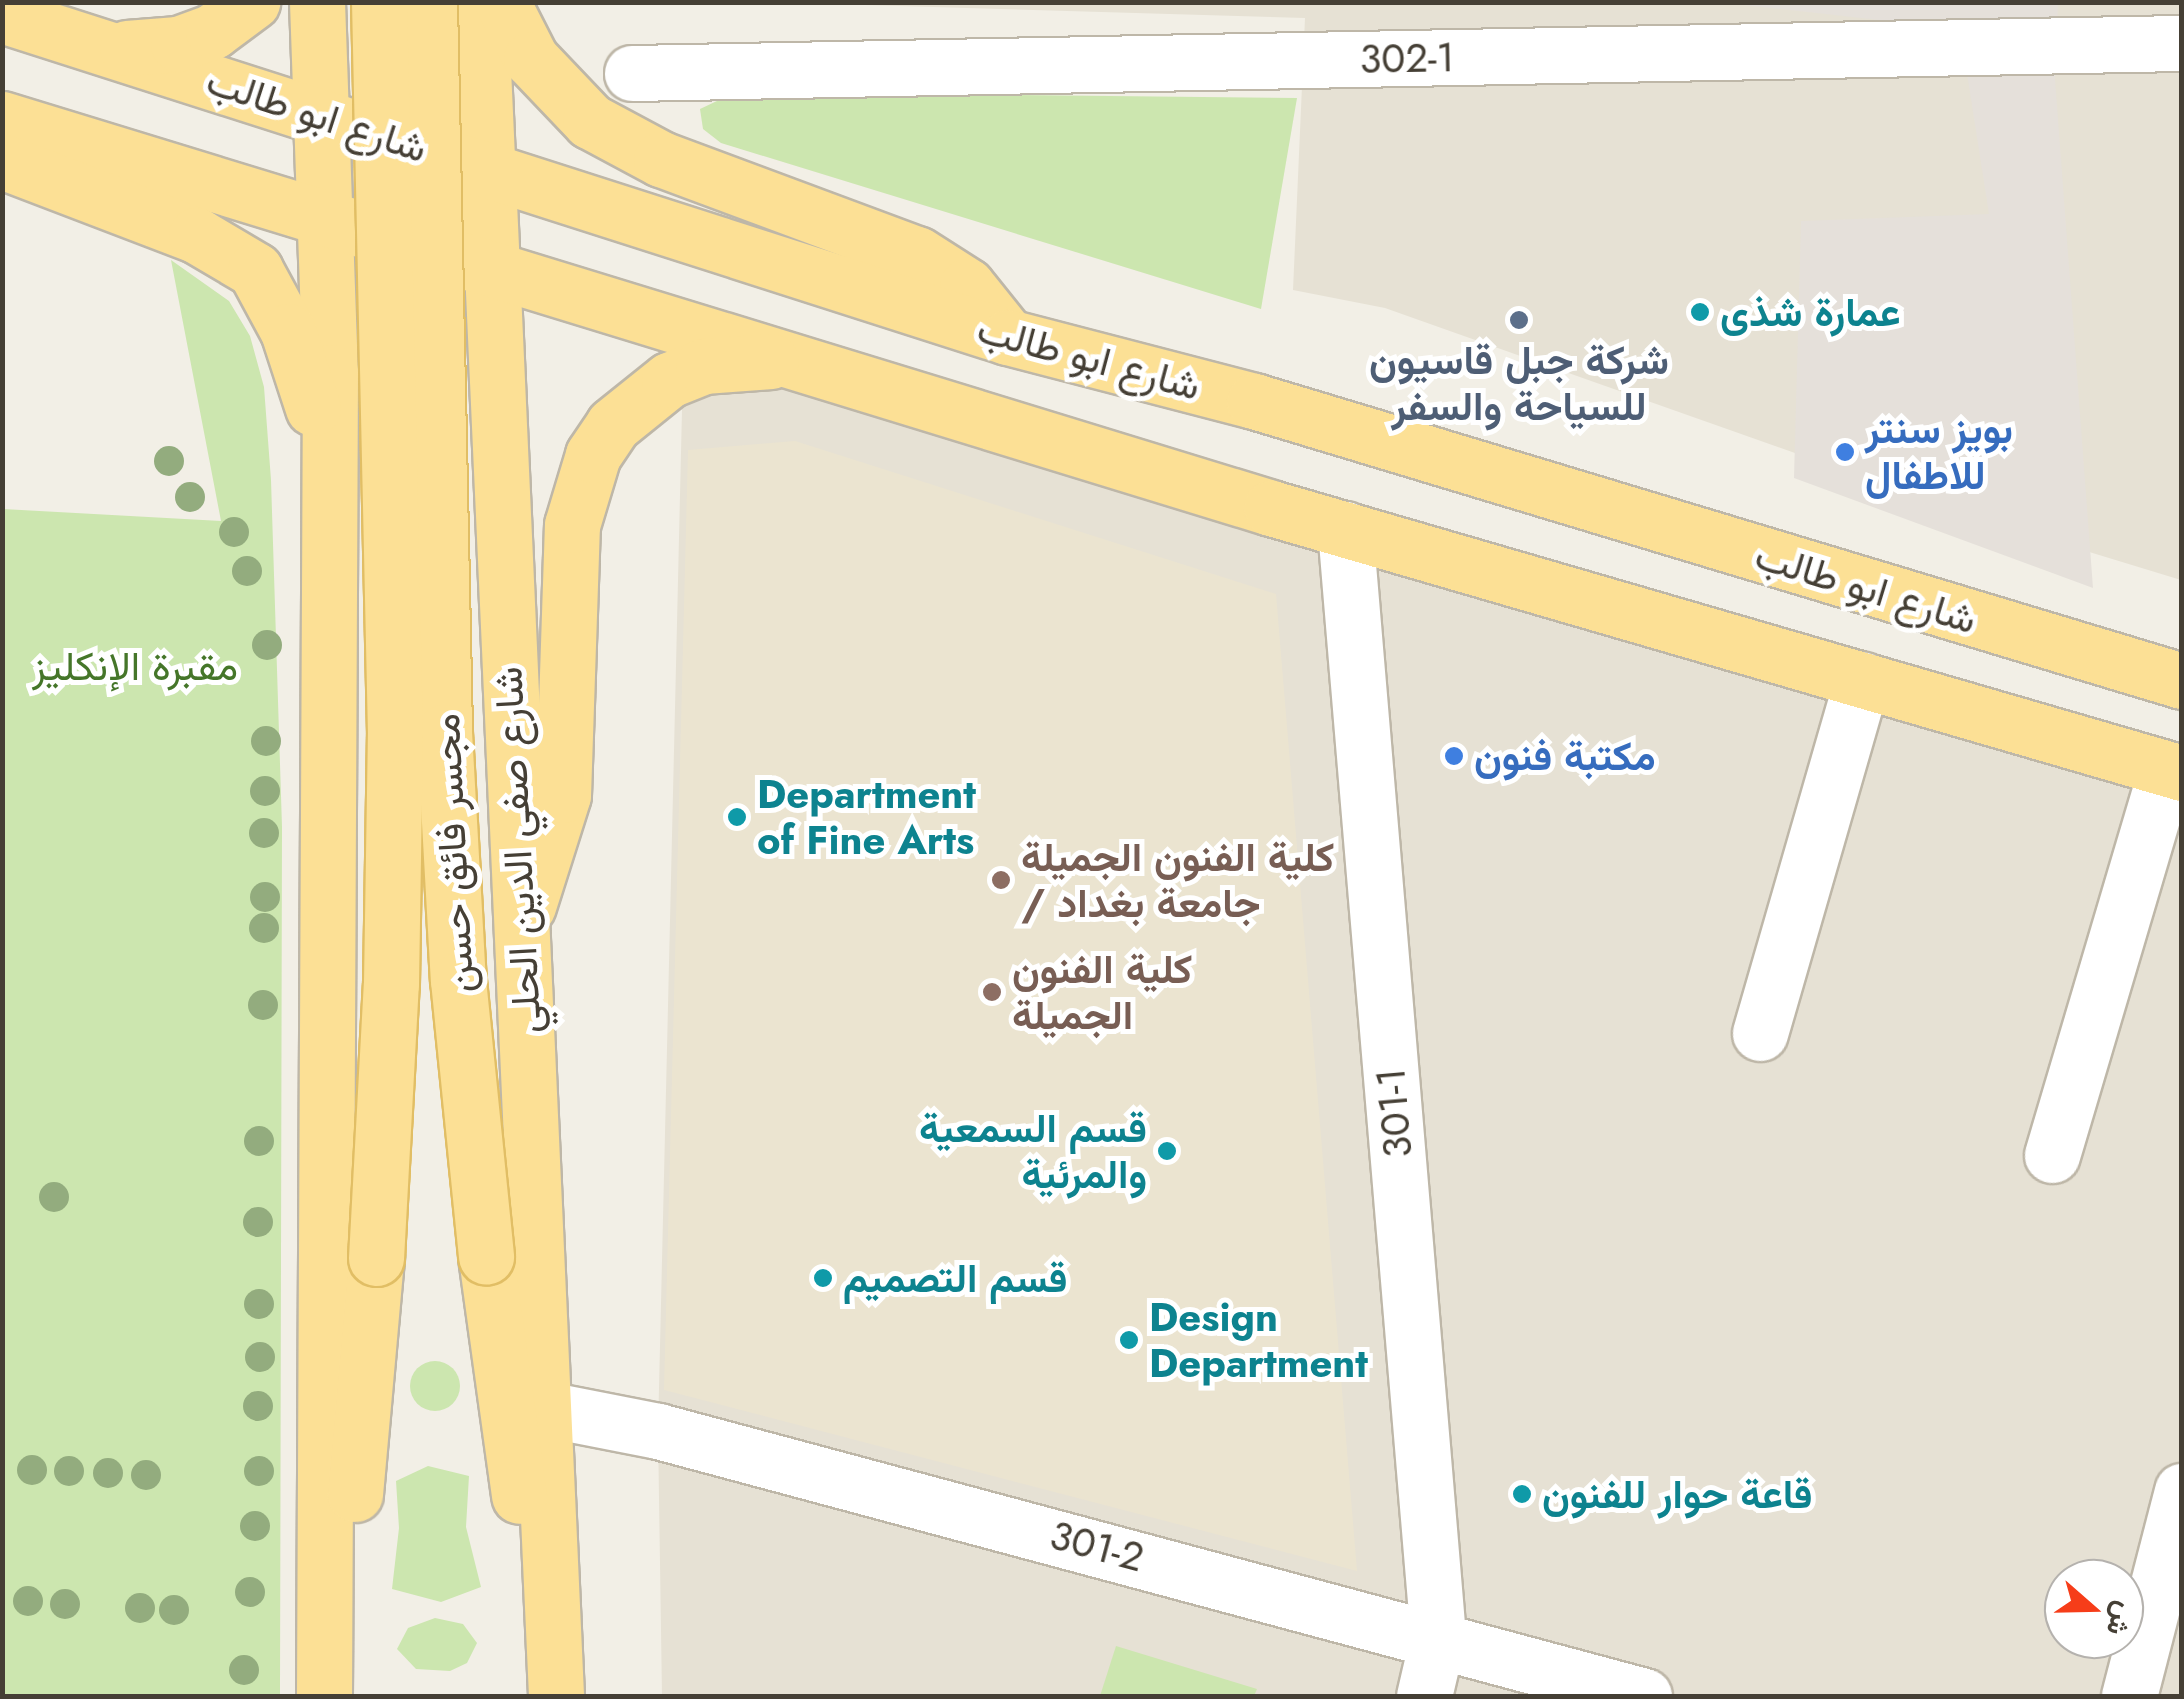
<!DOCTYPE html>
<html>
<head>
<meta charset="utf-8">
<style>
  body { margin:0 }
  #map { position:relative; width:2184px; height:1699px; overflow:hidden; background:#f2efe6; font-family:Jost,Vazirmatn,sans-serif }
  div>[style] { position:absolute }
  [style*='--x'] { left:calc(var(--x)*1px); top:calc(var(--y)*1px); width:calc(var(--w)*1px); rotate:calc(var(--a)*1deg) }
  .residential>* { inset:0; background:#e6e1d4 }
  .industrial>* { inset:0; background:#e5e0da }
  .education>* { inset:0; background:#ebe4d0 }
  .green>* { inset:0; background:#cce6af }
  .round { border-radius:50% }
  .roads { filter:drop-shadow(2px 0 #beb7a8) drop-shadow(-2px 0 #beb7a8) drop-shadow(0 2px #beb7a8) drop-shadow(0 -2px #beb7a8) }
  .minor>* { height:55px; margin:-27.5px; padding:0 27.5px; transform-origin:27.5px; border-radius:27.5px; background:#fff }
  .major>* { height:55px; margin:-27.5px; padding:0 27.5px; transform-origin:27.5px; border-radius:27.5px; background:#fce095 }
  .bridges { filter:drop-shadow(2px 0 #e1be65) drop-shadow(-2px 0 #e1be65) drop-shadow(0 2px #e1be65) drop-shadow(0 -2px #e1be65) }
  .major-bridge>* { height:55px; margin:-27.5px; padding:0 27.5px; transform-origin:27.5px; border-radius:27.5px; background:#fce095 }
  .trees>* { width:30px; height:30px; margin:-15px; border-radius:50%; background:#93ac7e }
  .dots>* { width:28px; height:28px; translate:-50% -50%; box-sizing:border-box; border:5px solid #fff; border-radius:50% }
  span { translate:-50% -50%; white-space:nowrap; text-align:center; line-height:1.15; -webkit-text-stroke:10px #fff; paint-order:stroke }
  .street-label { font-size:40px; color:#453f35 }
  .culture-label { font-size:40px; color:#0d838f; font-weight:700 }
  .left { translate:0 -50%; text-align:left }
  .right { translate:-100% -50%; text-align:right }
  .service-label { font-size:40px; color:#4e5e75; font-weight:700 }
  .shop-label { font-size:40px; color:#366cbe; font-weight:700 }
  .park-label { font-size:40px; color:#457629 }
  .education-label { font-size:40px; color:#785e54; font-weight:700 }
  .frame { position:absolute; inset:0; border:5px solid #453f35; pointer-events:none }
  .north { position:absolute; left:2044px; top:1559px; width:100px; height:100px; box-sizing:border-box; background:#fff; border:2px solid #b5b2ae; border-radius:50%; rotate:110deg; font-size:28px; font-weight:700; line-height:40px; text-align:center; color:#453f35 }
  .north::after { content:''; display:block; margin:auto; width:35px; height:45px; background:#f63d19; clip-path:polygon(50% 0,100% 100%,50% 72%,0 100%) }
</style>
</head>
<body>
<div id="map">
  <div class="residential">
    <i style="clip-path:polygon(797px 3px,2181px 3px,2181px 580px,1984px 520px,1385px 308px,1293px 290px,1305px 18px)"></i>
    <i style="clip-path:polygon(evenodd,684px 325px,2181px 772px,2181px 1696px,662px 1696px,658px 1431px,684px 325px,2064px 1579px,2124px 1579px,2124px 1639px,2064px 1639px,2064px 1579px)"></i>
  </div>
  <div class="industrial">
    <i style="clip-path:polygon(1726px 3px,2058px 3px,2055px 79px,2093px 588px,1794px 478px,1801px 221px,1989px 214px,1960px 29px)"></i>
  </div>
  <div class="education">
    <i style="clip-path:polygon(795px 441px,1276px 594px,1357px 1571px,664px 1390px,688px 450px)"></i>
  </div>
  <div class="green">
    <i style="clip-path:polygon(736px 92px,1297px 98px,1261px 309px,721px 143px,703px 129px,700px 109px)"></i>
    <i style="clip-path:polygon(171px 260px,229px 301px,250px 336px,264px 387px,271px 480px,282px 827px,280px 1696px,3px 1696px,3px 509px,221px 521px)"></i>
    <i class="round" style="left:410px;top:1361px;width:50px;height:50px"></i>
    <i style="clip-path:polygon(428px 1466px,469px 1476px,466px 1527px,481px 1587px,441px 1602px,392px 1589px,399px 1528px,396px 1481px)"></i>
    <i style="clip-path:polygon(435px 1618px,463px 1624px,477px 1643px,467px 1663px,450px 1671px,416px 1669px,397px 1649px,408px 1628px)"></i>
    <i style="clip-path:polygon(1116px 1646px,1257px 1689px,1254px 1696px,1100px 1696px)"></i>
  </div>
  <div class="roads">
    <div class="minor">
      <i style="--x:632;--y:73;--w:1550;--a:-1.11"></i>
      <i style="--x:1345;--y:529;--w:1111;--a:85.2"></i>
      <i style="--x:1438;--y:1636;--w:62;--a:103.1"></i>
      <i style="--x:1760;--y:1033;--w:368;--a:-73.9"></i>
      <i style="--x:2052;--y:1155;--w:402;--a:-73.5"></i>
      <i style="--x:546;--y:1409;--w:114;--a:11.1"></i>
      <i style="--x:658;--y:1431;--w:1021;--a:15.04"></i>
      <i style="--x:2129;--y:1696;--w:212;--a:-75.5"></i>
    </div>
    <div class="major">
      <i style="--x:317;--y:2;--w:370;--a:88"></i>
      <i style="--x:330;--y:372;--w:1324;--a:90.26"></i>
      <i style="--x:480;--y:2;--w:1696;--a:87.43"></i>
      <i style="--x:502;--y:2;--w:64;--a:63"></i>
      <i style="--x:531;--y:59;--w:86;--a:46.4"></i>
      <i style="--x:590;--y:121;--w:81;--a:28.2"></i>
      <i style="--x:661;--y:159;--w:273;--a:20.4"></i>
      <i style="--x:917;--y:254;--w:59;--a:32.6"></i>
      <i style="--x:967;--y:286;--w:65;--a:51.2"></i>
      <i style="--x:2;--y:15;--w:1056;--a:17.75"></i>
      <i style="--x:1008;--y:337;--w:254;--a:14.6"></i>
      <i style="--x:1254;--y:401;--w:969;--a:16.79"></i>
      <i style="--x:127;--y:48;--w:51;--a:-4.5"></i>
      <i style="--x:178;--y:44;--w:37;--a:-20"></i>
      <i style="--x:213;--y:31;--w:49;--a:-36.6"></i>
      <i style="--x:2;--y:119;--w:1327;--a:17.04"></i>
      <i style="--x:1271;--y:508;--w:949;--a:16.22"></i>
      <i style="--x:2;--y:161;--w:208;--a:20.9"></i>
      <i style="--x:196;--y:235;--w:69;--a:30.7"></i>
      <i style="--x:255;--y:270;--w:69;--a:61.6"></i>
      <i style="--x:288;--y:331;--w:81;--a:72"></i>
      <i style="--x:528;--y:906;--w:116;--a:-72.5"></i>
      <i style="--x:563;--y:795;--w:270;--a:-88.1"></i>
      <i style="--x:572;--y:525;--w:73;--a:-73.3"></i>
      <i style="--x:593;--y:455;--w:36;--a:-56"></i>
      <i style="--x:613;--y:425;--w:72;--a:-38.8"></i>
      <i style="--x:669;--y:380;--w:37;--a:-22"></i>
      <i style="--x:703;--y:366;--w:68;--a:-4.2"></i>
      <i style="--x:486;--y:1257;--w:241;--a:82.1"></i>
      <i style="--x:355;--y:1494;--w:237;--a:-84.9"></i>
    </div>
  </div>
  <div class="bridges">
    <div class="major-bridge">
      <i style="--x:429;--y:2;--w:730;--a:88.82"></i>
      <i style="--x:444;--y:732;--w:248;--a:86.8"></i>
      <i style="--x:458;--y:980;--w:278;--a:84.2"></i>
      <i style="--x:376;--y:1258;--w:274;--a:-86.9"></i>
      <i style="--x:391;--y:984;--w:250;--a:-89.1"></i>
      <i style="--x:395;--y:734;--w:732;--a:-91.25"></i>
    </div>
  </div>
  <div class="trees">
    <i style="left:169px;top:461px"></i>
    <i style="left:190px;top:497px"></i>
    <i style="left:234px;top:532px"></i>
    <i style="left:247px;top:571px"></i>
    <i style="left:267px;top:645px"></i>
    <i style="left:266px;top:741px"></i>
    <i style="left:265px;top:791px"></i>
    <i style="left:264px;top:833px"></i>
    <i style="left:265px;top:897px"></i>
    <i style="left:264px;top:928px"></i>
    <i style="left:263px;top:1005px"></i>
    <i style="left:259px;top:1141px"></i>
    <i style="left:54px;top:1197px"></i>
    <i style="left:258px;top:1222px"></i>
    <i style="left:259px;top:1304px"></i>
    <i style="left:260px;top:1357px"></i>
    <i style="left:258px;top:1406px"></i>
    <i style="left:32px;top:1470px"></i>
    <i style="left:69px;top:1471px"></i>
    <i style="left:259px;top:1471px"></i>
    <i style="left:108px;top:1473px"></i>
    <i style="left:146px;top:1475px"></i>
    <i style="left:255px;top:1526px"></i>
    <i style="left:250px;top:1592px"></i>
    <i style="left:28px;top:1601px"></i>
    <i style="left:65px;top:1604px"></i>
    <i style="left:140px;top:1608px"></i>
    <i style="left:174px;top:1610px"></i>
    <i style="left:244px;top:1670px"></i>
  </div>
  <div class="dots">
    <i style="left:1700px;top:312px;background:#0f9aa8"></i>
    <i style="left:1519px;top:320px;background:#5c6f8a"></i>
    <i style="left:1845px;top:452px;background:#3f7fe0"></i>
    <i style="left:1454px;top:756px;background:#3f7fe0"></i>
    <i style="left:737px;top:817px;background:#0f9aa8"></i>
    <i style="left:1001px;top:880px;background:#8d6e63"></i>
    <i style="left:992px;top:992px;background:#8d6e63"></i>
    <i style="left:1167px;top:1151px;background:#0f9aa8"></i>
    <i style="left:823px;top:1278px;background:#0f9aa8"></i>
    <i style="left:1129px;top:1340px;background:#0f9aa8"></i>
    <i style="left:1522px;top:1494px;background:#0f9aa8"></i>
  </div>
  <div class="street-label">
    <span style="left:1407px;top:58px;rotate:-1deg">302-1</span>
    <span style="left:317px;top:114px;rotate:18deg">شارع ابو طالب</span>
    <span style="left:1089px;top:357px;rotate:15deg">شارع ابو طالب</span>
    <span style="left:1866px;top:587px;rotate:17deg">شارع ابو طالب</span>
    <span style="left:517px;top:850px;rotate:-93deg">شارع صفي الدين الحلي</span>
    <span style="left:452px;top:853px;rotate:-93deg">مجسر فائق حسن</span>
    <span style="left:1394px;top:1113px;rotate:-95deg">301-1</span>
    <span style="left:1097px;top:1546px;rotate:15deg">301-2</span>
  </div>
  <div class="culture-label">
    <span class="left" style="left:1720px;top:312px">عمارة شذى</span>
    <span class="left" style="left:757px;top:817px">Department<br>of Fine Arts</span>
    <span class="right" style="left:1147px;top:1151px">قسم السمعية<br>والمرئية</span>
    <span class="left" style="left:843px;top:1278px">قسم التصميم</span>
    <span class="left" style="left:1149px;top:1340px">Design<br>Department</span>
    <span class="left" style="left:1542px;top:1494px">قاعة حوار للفنون</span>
  </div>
  <div class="service-label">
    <span style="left:1519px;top:383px">شركة جبل قاسيون<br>للسياحة والسفر</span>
  </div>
  <div class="shop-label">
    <span class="left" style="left:1865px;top:452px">بويز سنتر<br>للاطفال</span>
    <span class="left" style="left:1474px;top:756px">مكتبة فنون</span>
  </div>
  <div class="park-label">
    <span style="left:135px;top:666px">مقبرة الإنكليز</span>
  </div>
  <div class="education-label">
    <span class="left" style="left:1021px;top:880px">كلية الفنون الجميلة<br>/ جامعة بغداد</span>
    <span class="left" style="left:1012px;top:992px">كلية الفنون<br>الجميلة</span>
  </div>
  <div class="frame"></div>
  <div class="north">ش</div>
</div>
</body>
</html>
